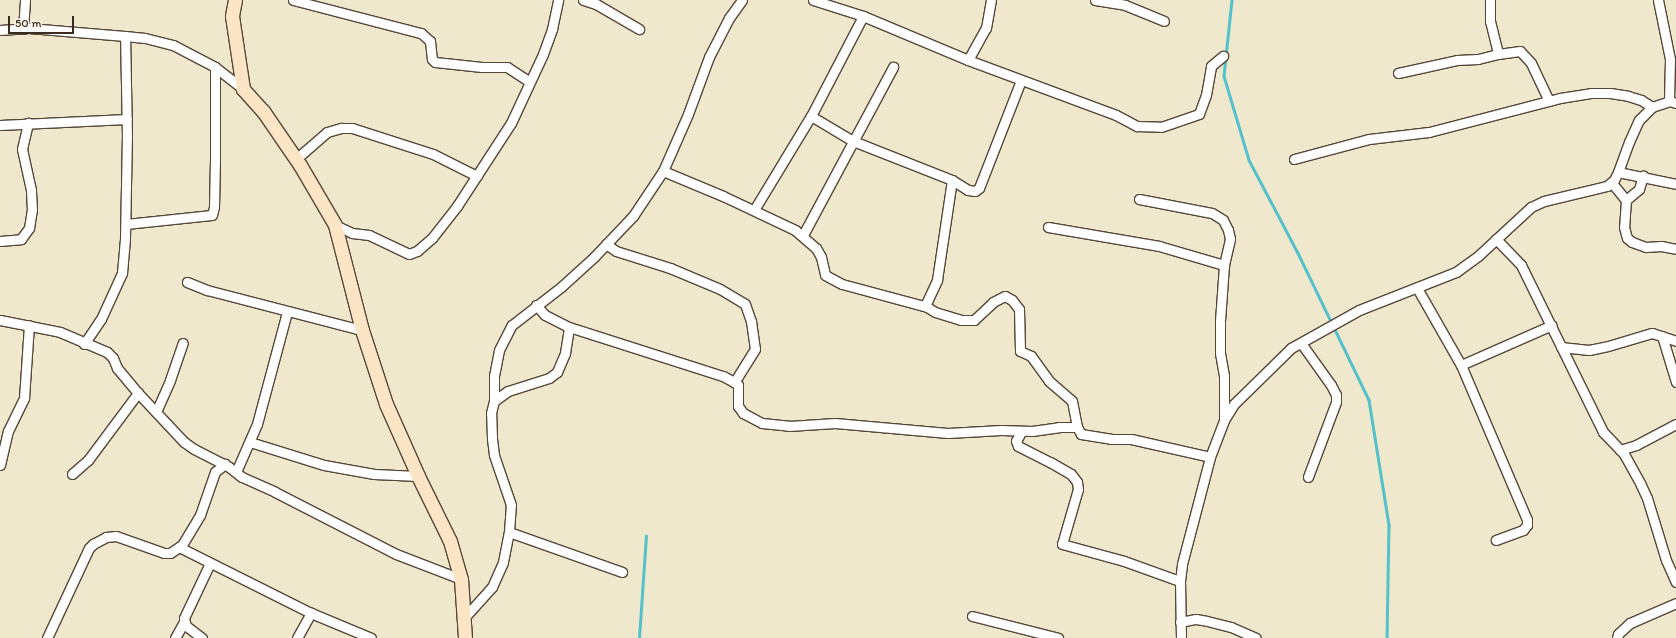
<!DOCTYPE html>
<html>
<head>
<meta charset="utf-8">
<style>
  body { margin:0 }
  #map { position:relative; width:1676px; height:638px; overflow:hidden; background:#efe8cd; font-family:Itim,sans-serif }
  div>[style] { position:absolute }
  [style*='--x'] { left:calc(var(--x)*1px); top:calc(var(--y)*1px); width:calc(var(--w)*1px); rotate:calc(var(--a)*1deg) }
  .stream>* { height:2.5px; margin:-1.25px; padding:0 1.25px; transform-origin:1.25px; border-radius:1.25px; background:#53c0cc }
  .roads { filter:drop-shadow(1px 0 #564638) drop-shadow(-1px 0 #564638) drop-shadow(0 1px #564638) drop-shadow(0 -1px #564638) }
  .street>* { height:9px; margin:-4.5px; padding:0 4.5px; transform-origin:4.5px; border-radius:4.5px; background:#fff }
  .secondary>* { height:13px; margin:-6.5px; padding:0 6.5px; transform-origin:6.5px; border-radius:6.5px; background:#fce5c4 }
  span { translate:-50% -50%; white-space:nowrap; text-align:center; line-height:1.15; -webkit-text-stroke:3.5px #fbf7ec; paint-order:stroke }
  .scale { position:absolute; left:8px; top:16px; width:66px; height:18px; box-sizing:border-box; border:2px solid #3b2a1e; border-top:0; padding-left:5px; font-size:12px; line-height:14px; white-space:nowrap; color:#3b2a1e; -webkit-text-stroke:3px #fbf7ec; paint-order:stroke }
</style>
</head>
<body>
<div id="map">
  <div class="stream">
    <i style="--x:1232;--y:0;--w:76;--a:96"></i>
    <i style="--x:1224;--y:76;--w:88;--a:73.4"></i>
    <i style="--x:1249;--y:160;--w:105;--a:62.2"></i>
    <i style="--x:1298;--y:253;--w:163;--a:64.2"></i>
    <i style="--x:1369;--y:400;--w:127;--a:80.9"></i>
    <i style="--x:1389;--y:525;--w:113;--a:91"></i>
    <i style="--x:639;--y:638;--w:102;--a:-86.1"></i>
  </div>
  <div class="roads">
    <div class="street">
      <i style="--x:293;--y:0;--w:132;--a:14.5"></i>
      <i style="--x:421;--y:33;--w:12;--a:42"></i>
      <i style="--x:430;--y:41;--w:18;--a:84"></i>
      <i style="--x:432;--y:59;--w:4;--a:45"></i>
      <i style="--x:435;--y:62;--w:47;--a:6.1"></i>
      <i style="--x:482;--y:67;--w:25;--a:0"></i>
      <i style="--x:507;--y:67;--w:27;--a:33"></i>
      <i style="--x:583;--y:0;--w:14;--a:17"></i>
      <i style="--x:596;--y:4;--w:50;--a:30.2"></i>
      <i style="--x:813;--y:0;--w:52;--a:17.7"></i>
      <i style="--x:863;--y:16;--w:114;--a:22.7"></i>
      <i style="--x:968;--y:60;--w:158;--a:20.4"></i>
      <i style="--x:1116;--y:115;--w:24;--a:28"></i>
      <i style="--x:1137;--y:126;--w:24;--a:2"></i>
      <i style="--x:1161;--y:127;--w:40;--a:-18.9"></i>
      <i style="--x:1199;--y:114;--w:20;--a:-70"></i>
      <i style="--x:1206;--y:95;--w:29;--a:-80"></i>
      <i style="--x:1211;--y:66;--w:16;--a:-40"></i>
      <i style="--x:1095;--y:0;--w:30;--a:9"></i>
      <i style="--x:1125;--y:5;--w:42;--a:22.3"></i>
      <i style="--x:1490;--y:0;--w:21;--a:90"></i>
      <i style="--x:1490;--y:21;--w:34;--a:76"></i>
      <i style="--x:1498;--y:54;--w:22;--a:-8"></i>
      <i style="--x:1520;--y:51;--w:16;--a:47"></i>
      <i style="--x:1531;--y:63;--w:42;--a:64.7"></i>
      <i style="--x:1658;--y:0;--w:60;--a:78.5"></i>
      <i style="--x:1670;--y:59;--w:42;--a:91.4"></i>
      <i style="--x:23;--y:29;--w:29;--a:-86"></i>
      <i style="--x:0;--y:30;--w:29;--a:-4"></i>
      <i style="--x:29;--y:28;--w:96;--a:4.8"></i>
      <i style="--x:125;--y:36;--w:20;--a:6"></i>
      <i style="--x:145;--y:38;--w:29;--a:14"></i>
      <i style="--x:173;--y:45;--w:47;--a:27.6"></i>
      <i style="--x:215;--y:67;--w:36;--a:38"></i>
      <i style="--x:968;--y:60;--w:37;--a:-61"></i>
      <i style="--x:986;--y:28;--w:28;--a:-80"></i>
      <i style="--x:1398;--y:73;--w:60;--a:-12.4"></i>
      <i style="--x:1457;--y:60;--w:21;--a:-3"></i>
      <i style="--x:1478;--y:59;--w:21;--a:-14"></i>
      <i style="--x:811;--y:116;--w:49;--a:30.8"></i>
      <i style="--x:853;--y:141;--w:106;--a:21.5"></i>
      <i style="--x:952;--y:180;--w:19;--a:32"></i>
      <i style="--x:968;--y:190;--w:7;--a:8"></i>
      <i style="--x:975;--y:191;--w:5;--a:-37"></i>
      <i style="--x:979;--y:188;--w:116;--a:-68.7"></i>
      <i style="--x:0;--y:125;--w:127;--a:-2.7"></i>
      <i style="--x:296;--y:159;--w:41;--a:-41.1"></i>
      <i style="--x:327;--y:132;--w:15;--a:-16"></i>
      <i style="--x:341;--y:128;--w:11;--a:0"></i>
      <i style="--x:352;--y:128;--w:85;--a:17.8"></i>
      <i style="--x:433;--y:154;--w:49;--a:26.6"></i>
      <i style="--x:1294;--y:159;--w:78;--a:-14.9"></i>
      <i style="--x:1369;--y:139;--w:60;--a:-6.7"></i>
      <i style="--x:1429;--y:132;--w:135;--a:-14.5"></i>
      <i style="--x:1560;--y:98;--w:31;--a:-9"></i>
      <i style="--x:1591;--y:93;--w:19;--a:0"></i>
      <i style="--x:1610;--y:93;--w:18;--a:9"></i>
      <i style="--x:1628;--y:96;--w:14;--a:17"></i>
      <i style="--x:1641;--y:100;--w:13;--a:32"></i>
      <i style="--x:663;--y:171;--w:65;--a:22.6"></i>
      <i style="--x:723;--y:196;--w:80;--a:25.3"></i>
      <i style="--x:795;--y:230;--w:28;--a:41"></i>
      <i style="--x:816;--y:248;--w:10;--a:61"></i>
      <i style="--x:821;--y:257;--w:18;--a:77"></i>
      <i style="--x:825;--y:275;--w:19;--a:28"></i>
      <i style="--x:842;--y:284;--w:88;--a:15.1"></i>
      <i style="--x:927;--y:307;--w:9;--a:32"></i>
      <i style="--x:935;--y:312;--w:27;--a:17"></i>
      <i style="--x:961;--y:320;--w:13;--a:0"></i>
      <i style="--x:974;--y:320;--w:26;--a:-43"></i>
      <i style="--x:993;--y:302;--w:13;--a:-27"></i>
      <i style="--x:1005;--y:296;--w:8;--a:30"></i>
      <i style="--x:1012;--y:300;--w:11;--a:52"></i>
      <i style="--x:1019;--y:309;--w:42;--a:88.6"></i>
      <i style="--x:1020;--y:351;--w:12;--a:24"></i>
      <i style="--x:1031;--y:356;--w:31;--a:54"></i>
      <i style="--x:1049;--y:381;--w:30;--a:41"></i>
      <i style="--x:1072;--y:401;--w:26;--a:79"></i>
      <i style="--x:1618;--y:172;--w:59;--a:11.7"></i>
      <i style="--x:1612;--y:183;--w:22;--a:51"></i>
      <i style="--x:1626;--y:200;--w:27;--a:94"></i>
      <i style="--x:1624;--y:227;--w:11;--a:75"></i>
      <i style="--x:1627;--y:238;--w:6;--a:39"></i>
      <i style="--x:1632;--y:242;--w:15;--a:20"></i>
      <i style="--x:1646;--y:247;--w:15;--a:-4"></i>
      <i style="--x:1661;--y:246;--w:15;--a:11"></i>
      <i style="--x:1139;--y:199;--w:74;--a:10.9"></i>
      <i style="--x:1212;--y:213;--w:13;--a:32"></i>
      <i style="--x:1223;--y:220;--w:11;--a:63"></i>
      <i style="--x:1228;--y:230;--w:9;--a:77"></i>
      <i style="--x:1230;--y:239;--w:27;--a:103"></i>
      <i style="--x:1224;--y:265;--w:56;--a:94.1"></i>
      <i style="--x:1220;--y:321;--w:32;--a:90"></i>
      <i style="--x:1220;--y:353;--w:23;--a:80"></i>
      <i style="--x:1224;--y:376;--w:42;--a:90"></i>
      <i style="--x:1626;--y:200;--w:17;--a:-40"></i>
      <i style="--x:1639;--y:189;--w:14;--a:-73"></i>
      <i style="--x:754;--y:210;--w:110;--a:-58.8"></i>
      <i style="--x:811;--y:116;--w:113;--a:-62.5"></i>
      <i style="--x:126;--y:224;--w:86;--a:-6"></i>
      <i style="--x:212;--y:215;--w:8;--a:-76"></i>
      <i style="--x:214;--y:207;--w:46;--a:-88.8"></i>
      <i style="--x:215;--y:161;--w:94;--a:-90"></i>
      <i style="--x:335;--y:225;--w:19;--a:25"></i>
      <i style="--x:352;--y:233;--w:17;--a:7"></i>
      <i style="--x:369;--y:235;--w:44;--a:25.4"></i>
      <i style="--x:409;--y:254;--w:9;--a:-21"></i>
      <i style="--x:417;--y:251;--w:20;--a:-41"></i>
      <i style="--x:432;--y:238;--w:41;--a:-52"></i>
      <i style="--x:457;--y:206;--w:99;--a:-57"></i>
      <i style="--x:511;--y:123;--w:76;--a:-65.1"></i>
      <i style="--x:543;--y:54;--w:27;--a:-70"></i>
      <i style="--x:552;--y:29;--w:30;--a:-78"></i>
      <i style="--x:1048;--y:227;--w:113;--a:9.7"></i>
      <i style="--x:1159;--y:246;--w:68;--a:16.3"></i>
      <i style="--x:803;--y:235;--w:191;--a:-61.8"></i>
      <i style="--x:1496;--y:239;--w:36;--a:46"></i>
      <i style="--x:1521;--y:265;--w:186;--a:63.8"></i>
      <i style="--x:1603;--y:432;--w:30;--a:46"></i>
      <i style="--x:1624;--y:454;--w:33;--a:61"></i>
      <i style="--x:1640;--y:483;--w:17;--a:65"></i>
      <i style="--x:1647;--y:498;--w:65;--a:73"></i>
      <i style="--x:1666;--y:560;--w:24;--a:66"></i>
      <i style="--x:0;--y:241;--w:21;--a:-5"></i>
      <i style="--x:21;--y:239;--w:14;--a:-54"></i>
      <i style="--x:29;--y:228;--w:18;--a:-81"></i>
      <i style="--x:32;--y:210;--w:20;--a:-93"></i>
      <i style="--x:31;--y:190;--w:42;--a:-102.4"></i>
      <i style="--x:22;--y:149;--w:27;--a:-77"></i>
      <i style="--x:606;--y:244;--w:12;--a:35"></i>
      <i style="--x:616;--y:251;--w:57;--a:17.5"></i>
      <i style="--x:670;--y:268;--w:54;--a:22.8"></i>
      <i style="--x:720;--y:289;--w:29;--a:31"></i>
      <i style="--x:745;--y:304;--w:18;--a:71"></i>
      <i style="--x:751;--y:321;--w:28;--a:82"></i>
      <i style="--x:755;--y:349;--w:39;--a:122"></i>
      <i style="--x:187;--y:282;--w:22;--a:22"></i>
      <i style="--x:207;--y:290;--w:160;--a:14.5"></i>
      <i style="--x:1417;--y:288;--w:89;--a:60.3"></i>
      <i style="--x:1461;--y:365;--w:168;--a:66.9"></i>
      <i style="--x:1527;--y:520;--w:5;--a:90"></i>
      <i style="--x:1527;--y:525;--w:6;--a:129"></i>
      <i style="--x:1523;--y:530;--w:29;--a:160"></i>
      <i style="--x:536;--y:305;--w:13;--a:48"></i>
      <i style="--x:545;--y:315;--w:27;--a:27"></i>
      <i style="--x:569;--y:327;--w:162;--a:17.7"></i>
      <i style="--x:723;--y:376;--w:13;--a:29"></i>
      <i style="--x:734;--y:382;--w:5;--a:37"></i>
      <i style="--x:738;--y:385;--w:21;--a:90"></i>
      <i style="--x:738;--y:406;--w:9;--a:54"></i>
      <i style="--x:743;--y:413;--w:21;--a:28"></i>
      <i style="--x:762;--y:423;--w:27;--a:6"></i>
      <i style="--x:789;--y:426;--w:46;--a:-3.7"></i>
      <i style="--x:835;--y:423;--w:113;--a:5.1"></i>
      <i style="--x:948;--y:433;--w:53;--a:-3.2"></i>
      <i style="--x:1001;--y:430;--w:31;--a:2"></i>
      <i style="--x:1032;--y:431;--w:27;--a:-8"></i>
      <i style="--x:1059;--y:427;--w:18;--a:0"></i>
      <i style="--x:1077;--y:427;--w:8;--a:60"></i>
      <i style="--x:1081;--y:434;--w:30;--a:9"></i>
      <i style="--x:1111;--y:439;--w:20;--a:0"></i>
      <i style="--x:1131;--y:439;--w:81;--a:12.8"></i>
      <i style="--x:925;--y:306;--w:29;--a:-65"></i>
      <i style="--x:937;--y:280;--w:101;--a:-81.5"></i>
      <i style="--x:0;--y:320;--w:61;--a:11.3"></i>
      <i style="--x:60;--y:332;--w:51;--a:23.1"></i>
      <i style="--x:107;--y:352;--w:8;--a:45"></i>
      <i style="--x:113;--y:358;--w:11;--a:68"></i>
      <i style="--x:117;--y:368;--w:33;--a:50"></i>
      <i style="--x:138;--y:393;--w:67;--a:46.8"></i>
      <i style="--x:184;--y:442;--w:12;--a:35"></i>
      <i style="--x:194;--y:449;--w:39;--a:27"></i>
      <i style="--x:229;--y:467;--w:16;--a:38"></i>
      <i style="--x:242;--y:477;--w:36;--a:24"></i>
      <i style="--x:275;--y:492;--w:136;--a:27.1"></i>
      <i style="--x:396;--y:554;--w:70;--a:21"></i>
      <i style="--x:1662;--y:336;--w:48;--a:73.1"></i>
      <i style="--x:1301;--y:343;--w:52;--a:54.5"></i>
      <i style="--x:1331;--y:385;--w:11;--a:63"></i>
      <i style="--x:1336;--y:395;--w:7;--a:90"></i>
      <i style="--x:1336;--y:402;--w:80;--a:110.5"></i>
      <i style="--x:84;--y:344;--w:30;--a:-56"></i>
      <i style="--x:101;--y:319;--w:51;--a:-65.5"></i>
      <i style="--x:122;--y:273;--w:35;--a:-85"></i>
      <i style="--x:125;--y:238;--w:101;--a:-88.9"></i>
      <i style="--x:127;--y:137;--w:101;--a:-91.1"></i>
      <i style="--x:1561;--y:347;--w:28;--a:6"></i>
      <i style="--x:1589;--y:350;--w:19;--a:-12"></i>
      <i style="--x:1608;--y:346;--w:46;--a:-16.5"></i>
      <i style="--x:1652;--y:333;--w:25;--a:18"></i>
      <i style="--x:1461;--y:365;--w:99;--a:-23.7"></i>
      <i style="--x:494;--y:401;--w:25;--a:-90"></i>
      <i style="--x:494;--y:376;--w:26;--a:-79"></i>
      <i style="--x:499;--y:350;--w:28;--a:-63"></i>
      <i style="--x:512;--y:325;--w:62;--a:-37.8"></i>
      <i style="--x:561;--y:287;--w:45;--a:-42.3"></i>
      <i style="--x:594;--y:257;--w:57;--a:-46.4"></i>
      <i style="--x:633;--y:216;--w:54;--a:-56.3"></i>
      <i style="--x:663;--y:171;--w:62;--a:-66.3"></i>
      <i style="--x:688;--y:114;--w:61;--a:-69.8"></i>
      <i style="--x:709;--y:57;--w:44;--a:-62.9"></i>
      <i style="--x:729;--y:18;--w:22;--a:-54"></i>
      <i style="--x:156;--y:412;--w:35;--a:-66"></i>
      <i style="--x:170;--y:380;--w:39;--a:-71"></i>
      <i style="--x:1021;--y:432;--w:10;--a:119"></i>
      <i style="--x:1016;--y:441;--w:5;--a:68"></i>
      <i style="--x:1018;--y:446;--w:36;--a:27"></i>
      <i style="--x:1050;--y:462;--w:24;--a:30"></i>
      <i style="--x:1071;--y:474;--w:10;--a:53"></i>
      <i style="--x:1077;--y:482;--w:7;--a:82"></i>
      <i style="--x:1078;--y:489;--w:57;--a:106.2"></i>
      <i style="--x:1062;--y:544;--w:64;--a:15.3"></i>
      <i style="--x:1124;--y:561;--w:59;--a:19.7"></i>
      <i style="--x:250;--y:442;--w:77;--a:17.3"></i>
      <i style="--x:324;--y:465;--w:51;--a:10.2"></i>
      <i style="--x:374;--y:474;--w:44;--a:2.6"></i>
      <i style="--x:1620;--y:450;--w:17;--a:-17"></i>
      <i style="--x:1636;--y:445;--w:45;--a:-27.7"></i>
      <i style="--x:0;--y:465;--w:35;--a:-77"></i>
      <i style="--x:8;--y:431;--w:37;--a:-64"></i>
      <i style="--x:24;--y:398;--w:73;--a:-86.1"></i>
      <i style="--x:236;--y:472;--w:52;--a:-66.4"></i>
      <i style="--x:257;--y:424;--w:116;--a:-75"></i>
      <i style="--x:72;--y:474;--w:21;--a:-41"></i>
      <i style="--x:88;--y:460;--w:84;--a:-53.3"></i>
      <i style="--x:509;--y:532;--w:120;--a:19.5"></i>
      <i style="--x:179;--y:547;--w:148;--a:26.6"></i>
      <i style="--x:311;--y:613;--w:65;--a:22.6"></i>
      <i style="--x:972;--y:616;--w:89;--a:14.3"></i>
      <i style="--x:464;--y:618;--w:42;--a:-47.9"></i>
      <i style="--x:492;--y:587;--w:27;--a:-66"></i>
      <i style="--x:503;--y:562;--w:31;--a:-79"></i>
      <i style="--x:509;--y:532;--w:27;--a:-86"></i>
      <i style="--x:511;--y:505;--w:53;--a:-108.8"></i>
      <i style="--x:494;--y:455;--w:17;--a:-97"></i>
      <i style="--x:492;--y:438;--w:25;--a:-92"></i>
      <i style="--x:491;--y:413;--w:12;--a:-76"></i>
      <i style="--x:494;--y:401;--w:17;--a:-36"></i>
      <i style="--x:508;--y:391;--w:43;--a:-17.6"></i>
      <i style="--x:549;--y:378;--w:10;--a:-37"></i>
      <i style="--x:557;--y:372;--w:21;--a:-67"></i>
      <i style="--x:565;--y:353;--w:26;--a:-81"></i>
      <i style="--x:1180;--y:622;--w:16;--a:-11"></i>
      <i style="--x:1196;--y:619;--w:11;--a:10"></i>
      <i style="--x:1207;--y:621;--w:25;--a:14"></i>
      <i style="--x:1231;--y:627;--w:27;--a:24"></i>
      <i style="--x:47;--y:638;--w:99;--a:-65"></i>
      <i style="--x:89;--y:548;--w:6;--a:-45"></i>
      <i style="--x:93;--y:544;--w:15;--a:-28"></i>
      <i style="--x:106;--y:537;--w:10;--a:-6"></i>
      <i style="--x:116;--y:536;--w:51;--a:19.5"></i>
      <i style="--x:164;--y:553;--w:6;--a:0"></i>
      <i style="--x:170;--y:553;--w:14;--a:-34"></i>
      <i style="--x:182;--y:545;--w:35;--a:-59"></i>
      <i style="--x:200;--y:515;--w:46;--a:-70.8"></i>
      <i style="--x:215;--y:472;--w:13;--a:-39"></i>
      <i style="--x:175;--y:638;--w:18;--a:-61"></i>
      <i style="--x:202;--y:638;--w:20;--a:-143"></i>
      <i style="--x:186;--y:626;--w:8;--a:-104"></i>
      <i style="--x:184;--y:618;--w:61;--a:-64.7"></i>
      <i style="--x:297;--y:638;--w:29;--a:-61"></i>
      <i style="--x:1181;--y:638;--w:57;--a:-91"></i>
      <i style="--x:1180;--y:581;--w:17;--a:-83"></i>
      <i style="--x:1182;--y:564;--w:111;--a:-75.3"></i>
      <i style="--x:1210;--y:457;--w:40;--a:-69"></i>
      <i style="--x:1224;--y:420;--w:19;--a:-58"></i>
      <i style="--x:1234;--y:404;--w:80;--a:-44.5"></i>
      <i style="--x:1291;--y:348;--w:78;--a:-29.2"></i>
      <i style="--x:1359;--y:310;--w:104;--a:-21.4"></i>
      <i style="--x:1456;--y:272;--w:27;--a:-36"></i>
      <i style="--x:1478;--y:256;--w:72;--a:-42.8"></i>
      <i style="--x:1531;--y:207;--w:14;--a:-25"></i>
      <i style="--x:1544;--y:201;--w:65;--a:-13.4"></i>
      <i style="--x:1607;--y:186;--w:9;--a:-41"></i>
      <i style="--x:1614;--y:180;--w:9;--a:-63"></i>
      <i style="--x:1618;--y:172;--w:32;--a:-70"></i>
      <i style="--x:1629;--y:142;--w:24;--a:-66"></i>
      <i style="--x:1639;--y:120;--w:18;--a:-45"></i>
      <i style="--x:1652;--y:107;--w:18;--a:-19"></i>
      <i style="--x:1669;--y:101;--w:7;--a:16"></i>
      <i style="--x:1617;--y:638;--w:4;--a:-76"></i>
      <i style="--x:1618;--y:634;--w:16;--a:-43"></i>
      <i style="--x:1630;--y:623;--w:50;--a:-23.5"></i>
    </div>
    <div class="secondary">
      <i style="--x:235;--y:0;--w:16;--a:101"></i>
      <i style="--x:232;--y:16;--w:74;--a:81.4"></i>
      <i style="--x:243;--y:89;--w:30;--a:48"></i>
      <i style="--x:263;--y:111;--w:65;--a:55.6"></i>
      <i style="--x:300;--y:165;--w:69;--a:59.7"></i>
      <i style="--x:335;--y:225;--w:108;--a:75.6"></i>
      <i style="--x:362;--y:330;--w:78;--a:72"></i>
      <i style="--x:386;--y:404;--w:79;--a:66"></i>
      <i style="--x:418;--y:476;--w:72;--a:63.8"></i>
      <i style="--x:450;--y:541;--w:40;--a:74"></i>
      <i style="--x:461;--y:579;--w:59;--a:86.1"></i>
    </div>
  </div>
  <div class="scale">50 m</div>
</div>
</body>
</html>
